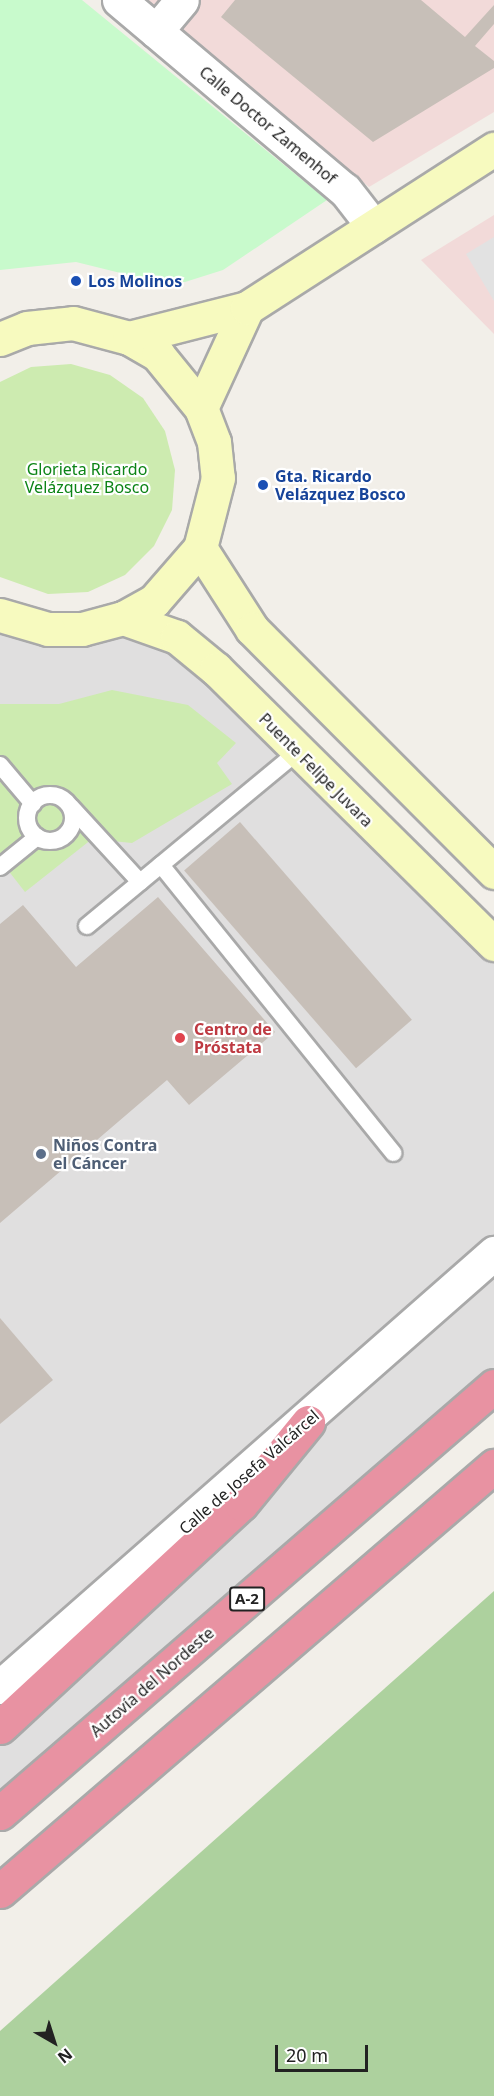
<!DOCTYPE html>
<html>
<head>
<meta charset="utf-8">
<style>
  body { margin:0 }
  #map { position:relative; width:494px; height:2096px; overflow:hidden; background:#f2efe9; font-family:"Noto Sans",sans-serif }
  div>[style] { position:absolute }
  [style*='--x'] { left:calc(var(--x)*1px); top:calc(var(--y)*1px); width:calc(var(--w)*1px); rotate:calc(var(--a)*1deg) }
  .residential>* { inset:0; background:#e0dfdf }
  .commercial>* { inset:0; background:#f2dad9 }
  .grass>* { inset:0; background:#cdebb0 }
  .forest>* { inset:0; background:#add19e }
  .park>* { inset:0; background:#c8facc }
  .parking>* { inset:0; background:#e2e2e2 }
  .building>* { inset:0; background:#c7bfb8; transform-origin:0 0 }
  .roads { filter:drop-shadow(2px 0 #a9a9a9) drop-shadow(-2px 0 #a9a9a9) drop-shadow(0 2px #a9a9a9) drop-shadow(0 -2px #a9a9a9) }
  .lane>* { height:16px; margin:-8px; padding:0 8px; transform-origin:8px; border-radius:8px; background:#fff }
  .lane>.ring { margin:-8px; padding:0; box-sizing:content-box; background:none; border:16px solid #fff; border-radius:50% }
  .street>* { height:33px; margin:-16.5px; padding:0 16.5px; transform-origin:16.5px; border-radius:16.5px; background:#fff }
  .secondary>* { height:33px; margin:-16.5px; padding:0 16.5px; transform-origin:16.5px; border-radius:16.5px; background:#f7fabf }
  .highway>* { height:33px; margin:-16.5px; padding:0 16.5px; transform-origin:16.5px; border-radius:16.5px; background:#e892a2 }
  .dots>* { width:16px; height:16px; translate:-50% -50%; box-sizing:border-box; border:3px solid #fff; border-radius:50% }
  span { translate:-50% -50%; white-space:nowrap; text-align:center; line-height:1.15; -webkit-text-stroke:4.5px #fff; paint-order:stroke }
  .shield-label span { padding:2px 4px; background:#fff; border:2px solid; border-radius:4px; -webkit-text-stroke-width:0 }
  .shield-label { font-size:15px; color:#222; font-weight:700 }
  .street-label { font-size:16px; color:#222 }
  .transit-label { font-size:16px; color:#164399; font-weight:700 }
  .left { translate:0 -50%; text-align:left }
  .park-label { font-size:16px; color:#0c8416 }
  .health-label { font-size:16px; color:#be3a42; font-weight:700 }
  .service-label { font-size:16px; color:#4e5e75; font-weight:700 }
  .north { position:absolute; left:24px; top:2012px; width:60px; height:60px; -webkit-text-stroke:4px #fff; paint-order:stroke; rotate:141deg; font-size:16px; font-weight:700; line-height:24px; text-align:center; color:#222 }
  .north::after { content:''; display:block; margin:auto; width:21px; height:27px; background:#222; clip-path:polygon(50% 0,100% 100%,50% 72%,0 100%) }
  .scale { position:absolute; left:275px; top:2045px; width:93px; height:27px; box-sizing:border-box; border:3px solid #222; border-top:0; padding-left:8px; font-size:18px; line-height:21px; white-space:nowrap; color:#222; -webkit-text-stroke:4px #fff; paint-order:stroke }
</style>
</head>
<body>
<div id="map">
  <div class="residential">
    <i style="clip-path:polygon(0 615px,177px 637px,494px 944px,494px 1386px,0 1813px)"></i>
  </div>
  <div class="commercial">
    <i style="clip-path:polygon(146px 0,494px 0,494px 112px,369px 187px)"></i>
    <i style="clip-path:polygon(494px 215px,494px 334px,421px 260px)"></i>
  </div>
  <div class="grass">
    <i style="clip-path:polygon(71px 364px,110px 375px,143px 398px,165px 431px,175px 470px,172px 510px,154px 546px,125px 575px,88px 592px,48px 594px,0 577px,0 382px,31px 367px)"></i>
    <i style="clip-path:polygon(112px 690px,188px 705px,236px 743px,217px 763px,232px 784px,132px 843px,92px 839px,25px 892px,0 860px,0 704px,59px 704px)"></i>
  </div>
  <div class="forest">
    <i style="clip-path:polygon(494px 1591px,494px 2096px,0 2096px,0 2031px)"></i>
  </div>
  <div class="park">
    <i style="clip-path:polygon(0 0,82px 0,327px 200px,223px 270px,185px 282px,161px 283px,76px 262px,0 270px)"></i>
  </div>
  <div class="parking">
    <i style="clip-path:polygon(494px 237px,494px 301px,466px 254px)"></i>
  </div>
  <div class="building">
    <i style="clip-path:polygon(235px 0,421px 0,465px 37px,494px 5px,494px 24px,475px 46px,494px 61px,494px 68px,373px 142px,221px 17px)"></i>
    <i style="left:240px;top:822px;width:262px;height:74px;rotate:49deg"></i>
    <i style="clip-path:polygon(158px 897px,275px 1032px,189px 1105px,167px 1080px,0 1223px,0 924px,23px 905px,76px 967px)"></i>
    <i style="clip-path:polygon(0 1318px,53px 1380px,0 1424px)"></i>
  </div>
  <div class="roads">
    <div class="lane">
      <i style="--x:0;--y:765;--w:51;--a:49.8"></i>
      <i class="ring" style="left:27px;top:795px;width:30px;height:30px"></i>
      <i style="--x:71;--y:807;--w:102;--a:47.4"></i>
      <i style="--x:161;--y:865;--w:370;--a:51.1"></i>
      <i style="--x:0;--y:867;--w:48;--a:-39"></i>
      <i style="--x:87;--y:926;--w:271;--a:-39.6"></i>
    </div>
    <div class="street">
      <i style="--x:119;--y:0;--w:295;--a:40.1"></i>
      <i style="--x:345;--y:190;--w:46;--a:52.1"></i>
      <i style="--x:156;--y:31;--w:40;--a:-50"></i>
      <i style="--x:0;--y:1687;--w:658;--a:-41.3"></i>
    </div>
    <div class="secondary">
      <i style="--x:129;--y:338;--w:122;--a:-14.3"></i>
      <i style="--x:0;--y:339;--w:29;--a:-22"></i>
      <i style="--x:27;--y:328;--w:46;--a:-6.2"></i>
      <i style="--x:73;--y:323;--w:58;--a:15"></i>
      <i style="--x:129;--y:338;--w:34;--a:30"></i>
      <i style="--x:158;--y:355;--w:68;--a:50.9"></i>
      <i style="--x:201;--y:408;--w:36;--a:69"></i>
      <i style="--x:214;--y:442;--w:36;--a:84"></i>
      <i style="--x:218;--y:478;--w:72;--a:104.4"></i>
      <i style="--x:200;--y:548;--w:70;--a:131"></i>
      <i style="--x:154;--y:601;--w:35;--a:151"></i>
      <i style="--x:123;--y:618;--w:42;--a:165"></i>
      <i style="--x:82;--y:629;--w:34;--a:180"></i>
      <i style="--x:48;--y:629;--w:50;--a:-163.7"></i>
      <i style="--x:201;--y:408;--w:110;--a:-65.3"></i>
      <i style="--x:247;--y:308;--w:294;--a:-32.8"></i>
      <i style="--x:200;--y:548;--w:96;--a:57.3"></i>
      <i style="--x:252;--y:629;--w:343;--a:45.1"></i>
      <i style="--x:123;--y:618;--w:57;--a:19.4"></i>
      <i style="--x:177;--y:637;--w:50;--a:39.4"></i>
      <i style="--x:216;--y:669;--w:391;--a:44.7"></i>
    </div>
    <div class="highway">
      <i style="--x:0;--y:1727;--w:328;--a:-42.8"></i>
      <i style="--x:241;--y:1504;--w:106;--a:-50.7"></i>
      <i style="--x:0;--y:1813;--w:653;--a:-40.84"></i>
      <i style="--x:0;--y:1891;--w:652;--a:-40.71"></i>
    </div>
  </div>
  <div class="dots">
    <i style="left:76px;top:281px;background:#1a4fb4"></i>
    <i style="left:263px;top:485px;background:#1a4fb4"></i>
    <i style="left:180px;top:1038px;background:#e0444e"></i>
    <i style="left:41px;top:1154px;background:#5c6f8a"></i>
  </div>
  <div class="shield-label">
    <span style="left:247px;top:1599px">A-2</span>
  </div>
  <div class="street-label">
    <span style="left:268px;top:125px;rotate:40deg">Calle Doctor Zamenhof</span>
    <span style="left:316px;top:770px;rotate:45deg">Puente Felipe Juvara</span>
    <span style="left:249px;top:1472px;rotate:-41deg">Calle de Josefa Valcárcel</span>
    <span style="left:152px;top:1682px;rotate:-41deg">Autovía del Nordeste</span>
  </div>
  <div class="transit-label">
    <span class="left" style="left:88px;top:281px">Los Molinos</span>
    <span class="left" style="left:275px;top:485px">Gta. Ricardo<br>Velázquez Bosco</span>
  </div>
  <div class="park-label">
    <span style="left:87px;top:478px">Glorieta Ricardo<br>Velázquez Bosco</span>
  </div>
  <div class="health-label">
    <span class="left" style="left:194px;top:1038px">Centro de<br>Próstata</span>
  </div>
  <div class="service-label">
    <span class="left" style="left:53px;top:1154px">Niños Contra<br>el Cáncer</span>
  </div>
  <div class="north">N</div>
  <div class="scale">20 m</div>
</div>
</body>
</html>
